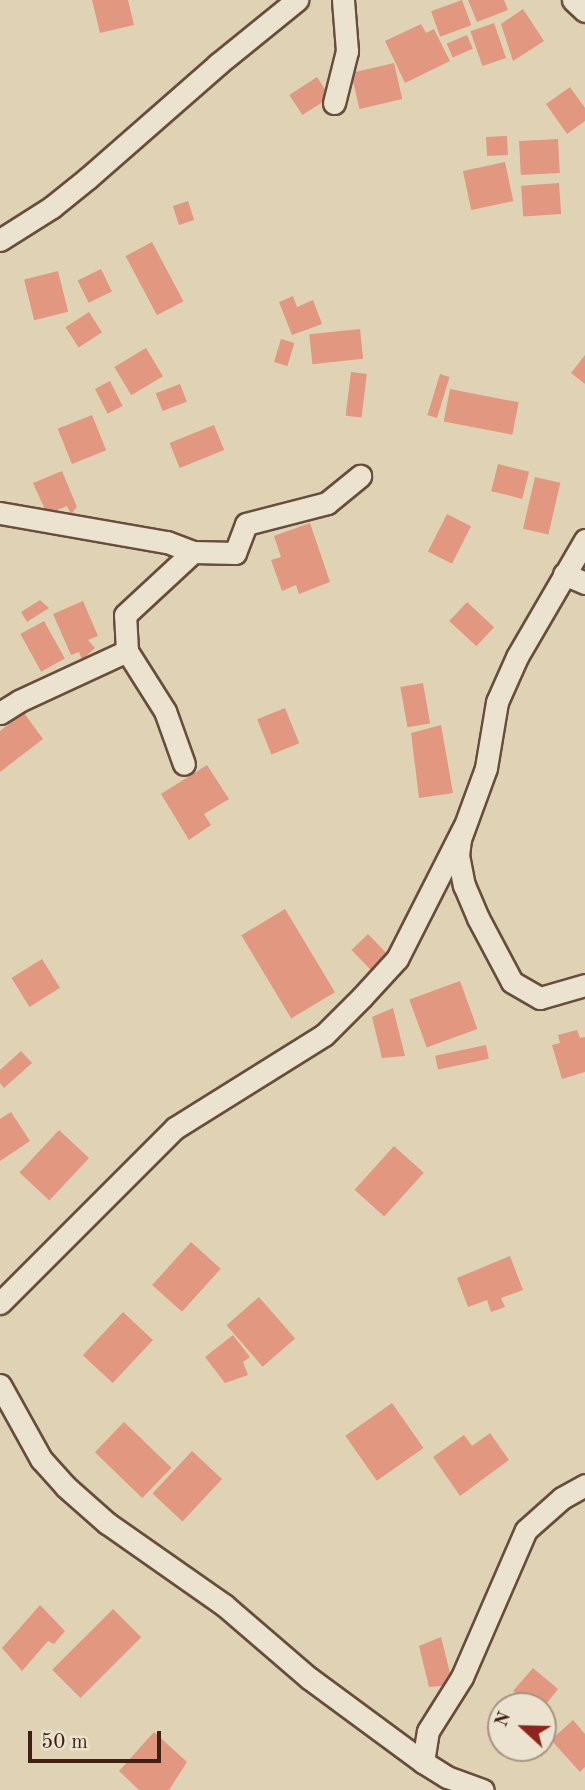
<!DOCTYPE html>
<html>
<head>
<meta charset="utf-8">
<style>
  body { margin:0 }
  #map { position:relative; width:585px; height:1790px; overflow:hidden; background:#e0d3b5; font-family:"Old Standard TT",serif }
  div>[style] { position:absolute }
  [style*='--x'] { left:calc(var(--x)*1px); top:calc(var(--y)*1px); width:calc(var(--w)*1px); rotate:calc(var(--a)*1deg) }
  .building>* { inset:0; background:#e29780; transform-origin:0 0 }
  .roads { filter:drop-shadow(2px 0 #694c3b) drop-shadow(-2px 0 #694c3b) drop-shadow(0 2px #694c3b) drop-shadow(0 -2px #694c3b) }
  .street>* { height:21px; margin:-10.5px; padding:0 10.5px; transform-origin:10.5px; border-radius:10.5px; background:#ebe2cf }
  span { translate:-50% -50%; white-space:nowrap; text-align:center; line-height:1.15; -webkit-text-stroke:6px #ebe2cf; paint-order:stroke }
  .north { position:absolute; left:487px; top:1692px; width:70px; height:70px; box-sizing:border-box; background:#ebe2cf; border:2px solid #a79483; border-radius:50%; rotate:292deg; font-size:19px; font-weight:700; line-height:28px; text-align:center; color:#411f12 }
  .north::after { content:''; display:block; margin:auto; width:24px; height:32px; background:#8f2418; clip-path:polygon(50% 0,100% 100%,50% 72%,0 100%) }
  .scale { position:absolute; left:28px; top:1731px; width:133px; height:32px; box-sizing:border-box; border:4px solid #411f12; border-top:0; padding-left:9px; font-size:21px; line-height:24px; white-space:nowrap; color:#411f12; -webkit-text-stroke:5px #ebe2cf; paint-order:stroke }
</style>
</head>
<body>
<div id="map">
  <div class="building">
    <i style="clip-path:polygon(92px 0,128px 0,134px 25px,100px 33px)"></i>
    <i style="left:462px;top:0;width:27px;height:33px;rotate:70deg"></i>
    <i style="clip-path:polygon(468px 0,504px 0,508px 10px,477px 22px)"></i>
    <i style="clip-path:polygon(523px 9px,544px 41px,513px 61px,501px 24px)"></i>
    <i style="left:494px;top:23px;width:37px;height:25px;rotate:71deg"></i>
    <i style="clip-path:polygon(421px 24px,426px 33px,434px 29px,450px 61px,405px 83px,385px 41px)"></i>
    <i style="left:467px;top:35px;width:15px;height:22px;rotate:67deg"></i>
    <i style="left:394px;top:63px;width:37px;height:44px;rotate:77deg"></i>
    <i style="left:317px;top:77px;width:24px;height:33px;rotate:57deg"></i>
    <i style="clip-path:polygon(570px 87px,585px 108px,585px 121px,567px 134px,546px 104px)"></i>
    <i style="left:507px;top:136px;width:19px;height:21px;rotate:87deg"></i>
    <i style="left:558px;top:139px;width:34px;height:39px;rotate:87deg"></i>
    <i style="left:505px;top:162px;width:40px;height:43px;rotate:78deg"></i>
    <i style="left:559px;top:183px;width:31px;height:38px;rotate:86deg"></i>
    <i style="left:188px;top:201px;width:20px;height:16px;rotate:72deg"></i>
    <i style="left:152px;top:242px;width:67px;height:30px;rotate:62deg"></i>
    <i style="left:101px;top:269px;width:25px;height:26px;rotate:64deg"></i>
    <i style="left:58px;top:271px;width:42px;height:35px;rotate:76deg"></i>
    <i style="clip-path:polygon(293px 296px,297px 307px,313px 300px,322px 324px,292px 335px,279px 302px)"></i>
    <i style="left:89px;top:312px;width:24px;height:28px;rotate:57deg"></i>
    <i style="left:360px;top:329px;width:30px;height:51px;rotate:84deg"></i>
    <i style="left:281px;top:339px;width:14px;height:24px;rotate:17deg"></i>
    <i style="left:146px;top:348px;width:33px;height:37px;rotate:59deg"></i>
    <i style="clip-path:polygon(585px 355px,585px 384px,571px 373px)"></i>
    <i style="left:351px;top:372px;width:16px;height:44px;rotate:7deg"></i>
    <i style="left:440px;top:374px;width:10px;height:43px;rotate:17deg"></i>
    <i style="left:110px;top:381px;width:28px;height:17px;rotate:63deg"></i>
    <i style="left:180px;top:384px;width:19px;height:26px;rotate:69deg"></i>
    <i style="left:450px;top:389px;width:70px;height:33px;rotate:11deg"></i>
    <i style="left:92px;top:415px;width:38px;height:37px;rotate:68deg"></i>
    <i style="left:214px;top:425px;width:27px;height:48px;rotate:68deg"></i>
    <i style="left:498px;top:464px;width:32px;height:28px;rotate:14deg"></i>
    <i style="clip-path:polygon(62px 471px,77px 507px,71px 514px,67px 506px,47px 514px,33px 483px)"></i>
    <i style="left:535px;top:477px;width:26px;height:53px;rotate:13deg"></i>
    <i style="left:447px;top:514px;width:27px;height:42px;rotate:27deg"></i>
    <i style="clip-path:polygon(310px 523px,330px 582px,299px 594px,296px 585px,282px 591px,271px 560px,281px 557px,274px 536px)"></i>
    <i style="clip-path:polygon(40px 600px,49px 608px,27px 622px,21px 612px)"></i>
    <i style="clip-path:polygon(83px 601px,98px 636px,88px 640px,95px 648px,82px 660px,79px 652px,71px 655px,53px 614px)"></i>
    <i style="left:467px;top:602px;width:37px;height:26px;rotate:43deg"></i>
    <i style="left:44px;top:621px;width:43px;height:27px;rotate:61deg"></i>
    <i style="left:423px;top:683px;width:41px;height:23px;rotate:80deg"></i>
    <i style="left:285px;top:708px;width:38px;height:30px;rotate:68deg"></i>
    <i style="clip-path:polygon(24px 713px,43px 739px,0 772px,0 731px)"></i>
    <i style="clip-path:polygon(441px 725px,453px 793px,419px 798px,411px 733px)"></i>
    <i style="clip-path:polygon(207px 765px,229px 799px,204px 814px,211px 825px,189px 840px,161px 794px)"></i>
    <i style="left:285px;top:909px;width:97px;height:51px;rotate:59deg"></i>
    <i style="left:368px;top:934px;width:28px;height:23px;rotate:46deg"></i>
    <i style="left:42px;top:959px;width:34px;height:36px;rotate:58deg"></i>
    <i style="left:460px;top:981px;width:51px;height:54px;rotate:70deg"></i>
    <i style="clip-path:polygon(393px 1008px,405px 1056px,382px 1058px,372px 1017px)"></i>
    <i style="clip-path:polygon(577px 1030px,580px 1038px,585px 1037px,585px 1072px,562px 1079px,552px 1045px,560px 1043px,558px 1035px)"></i>
    <i style="left:486px;top:1045px;width:14px;height:52px;rotate:78deg"></i>
    <i style="clip-path:polygon(21px 1051px,32px 1063px,4px 1088px,0 1083px,0 1070px)"></i>
    <i style="clip-path:polygon(11px 1112px,30px 1141px,0 1161px,0 1119px)"></i>
    <i style="left:59px;top:1130px;width:41px;height:58px;rotate:43deg"></i>
    <i style="left:394px;top:1146px;width:40px;height:59px;rotate:42deg"></i>
    <i style="left:191px;top:1242px;width:40px;height:58px;rotate:42deg"></i>
    <i style="clip-path:polygon(510px 1256px,523px 1290px,501px 1298px,505px 1307px,491px 1312px,487px 1300px,468px 1307px,457px 1278px)"></i>
    <i style="left:259px;top:1297px;width:55px;height:43px;rotate:49deg"></i>
    <i style="left:123px;top:1312px;width:41px;height:59px;rotate:43deg"></i>
    <i style="clip-path:polygon(233px 1335px,250px 1357px,243px 1362px,248px 1375px,225px 1383px,205px 1357px)"></i>
    <i style="left:392px;top:1403px;width:55px;height:57px;rotate:55deg"></i>
    <i style="left:124px;top:1422px;width:66px;height:42px;rotate:44deg"></i>
    <i style="clip-path:polygon(490px 1433px,509px 1460px,460px 1496px,433px 1457px,464px 1435px,472px 1446px)"></i>
    <i style="left:192px;top:1451px;width:41px;height:58px;rotate:43deg"></i>
    <i style="clip-path:polygon(40px 1605px,65px 1631px,54px 1644px,48px 1641px,22px 1671px,2px 1648px)"></i>
    <i style="left:113px;top:1609px;width:40px;height:86px;rotate:45deg"></i>
    <i style="clip-path:polygon(441px 1637px,453px 1685px,429px 1687px,419px 1646px)"></i>
    <i style="clip-path:polygon(533px 1668px,558px 1689px,543px 1708px,531px 1706px,513px 1691px)"></i>
    <i style="clip-path:polygon(573px 1720px,585px 1734px,585px 1767px,580px 1772px,551px 1740px)"></i>
    <i style="clip-path:polygon(154px 1732px,187px 1762px,169px 1790px,139px 1790px,119px 1771px)"></i>
  </div>
  <div class="roads">
    <div class="street">
      <i style="--x:573;--y:0;--w:16;--a:43"></i>
      <i style="--x:334;--y:103;--w:54;--a:-76"></i>
      <i style="--x:347;--y:51;--w:51;--a:-94.5"></i>
      <i style="--x:0;--y:240;--w:62;--a:-32.4"></i>
      <i style="--x:52;--y:207;--w:46;--a:-38.9"></i>
      <i style="--x:88;--y:178;--w:173;--a:-41.2"></i>
      <i style="--x:218;--y:64;--w:102;--a:-39"></i>
      <i style="--x:0;--y:513;--w:169;--a:9.9"></i>
      <i style="--x:167;--y:542;--w:28;--a:21"></i>
      <i style="--x:585;--y:540;--w:135;--a:120.2"></i>
      <i style="--x:517;--y:657;--w:49;--a:114"></i>
      <i style="--x:497;--y:702;--w:67;--a:99.5"></i>
      <i style="--x:486;--y:768;--w:76;--a:110.1"></i>
      <i style="--x:460;--y:839;--w:16;--a:97"></i>
      <i style="--x:458;--y:855;--w:31;--a:79"></i>
      <i style="--x:464;--y:885;--w:36;--a:67"></i>
      <i style="--x:478;--y:918;--w:72;--a:62"></i>
      <i style="--x:512;--y:982;--w:32;--a:30"></i>
      <i style="--x:540;--y:998;--w:47;--a:-16.1"></i>
      <i style="--x:564;--y:574;--w:23;--a:23"></i>
      <i style="--x:127;--y:651;--w:36;--a:-93"></i>
      <i style="--x:125;--y:615;--w:93;--a:-42.8"></i>
      <i style="--x:193;--y:552;--w:42;--a:1.4"></i>
      <i style="--x:235;--y:553;--w:31;--a:-69"></i>
      <i style="--x:246;--y:524;--w:84;--a:-14.5"></i>
      <i style="--x:327;--y:503;--w:43;--a:-39.3"></i>
      <i style="--x:0;--y:713;--w:22;--a:-32"></i>
      <i style="--x:19;--y:701;--w:119;--a:-24.8"></i>
      <i style="--x:127;--y:651;--w:71;--a:57.7"></i>
      <i style="--x:165;--y:711;--w:56;--a:70.3"></i>
      <i style="--x:0;--y:1303;--w:247;--a:-45"></i>
      <i style="--x:175;--y:1128;--w:176;--a:-32"></i>
      <i style="--x:324;--y:1035;--w:54;--a:-45"></i>
      <i style="--x:362;--y:997;--w:52;--a:-47.4"></i>
      <i style="--x:397;--y:959;--w:148;--a:-63.1"></i>
      <i style="--x:0;--y:1385;--w:85;--a:61"></i>
      <i style="--x:41;--y:1459;--w:36;--a:48"></i>
      <i style="--x:65;--y:1486;--w:56;--a:41.4"></i>
      <i style="--x:107;--y:1523;--w:143;--a:35"></i>
      <i style="--x:224;--y:1605;--w:112;--a:40.7"></i>
      <i style="--x:309;--y:1678;--w:142;--a:36.4"></i>
      <i style="--x:423;--y:1762;--w:28;--a:32"></i>
      <i style="--x:447;--y:1777;--w:38;--a:20"></i>
      <i style="--x:423;--y:1762;--w:31;--a:-81"></i>
      <i style="--x:428;--y:1731;--w:64;--a:-57.8"></i>
      <i style="--x:462;--y:1677;--w:160;--a:-66.5"></i>
      <i style="--x:526;--y:1530;--w:48;--a:-41.6"></i>
      <i style="--x:562;--y:1498;--w:26;--a:-29"></i>
    </div>
  </div>
  <div class="north">N</div>
  <div class="scale">50 m</div>
</div>
</body>
</html>
